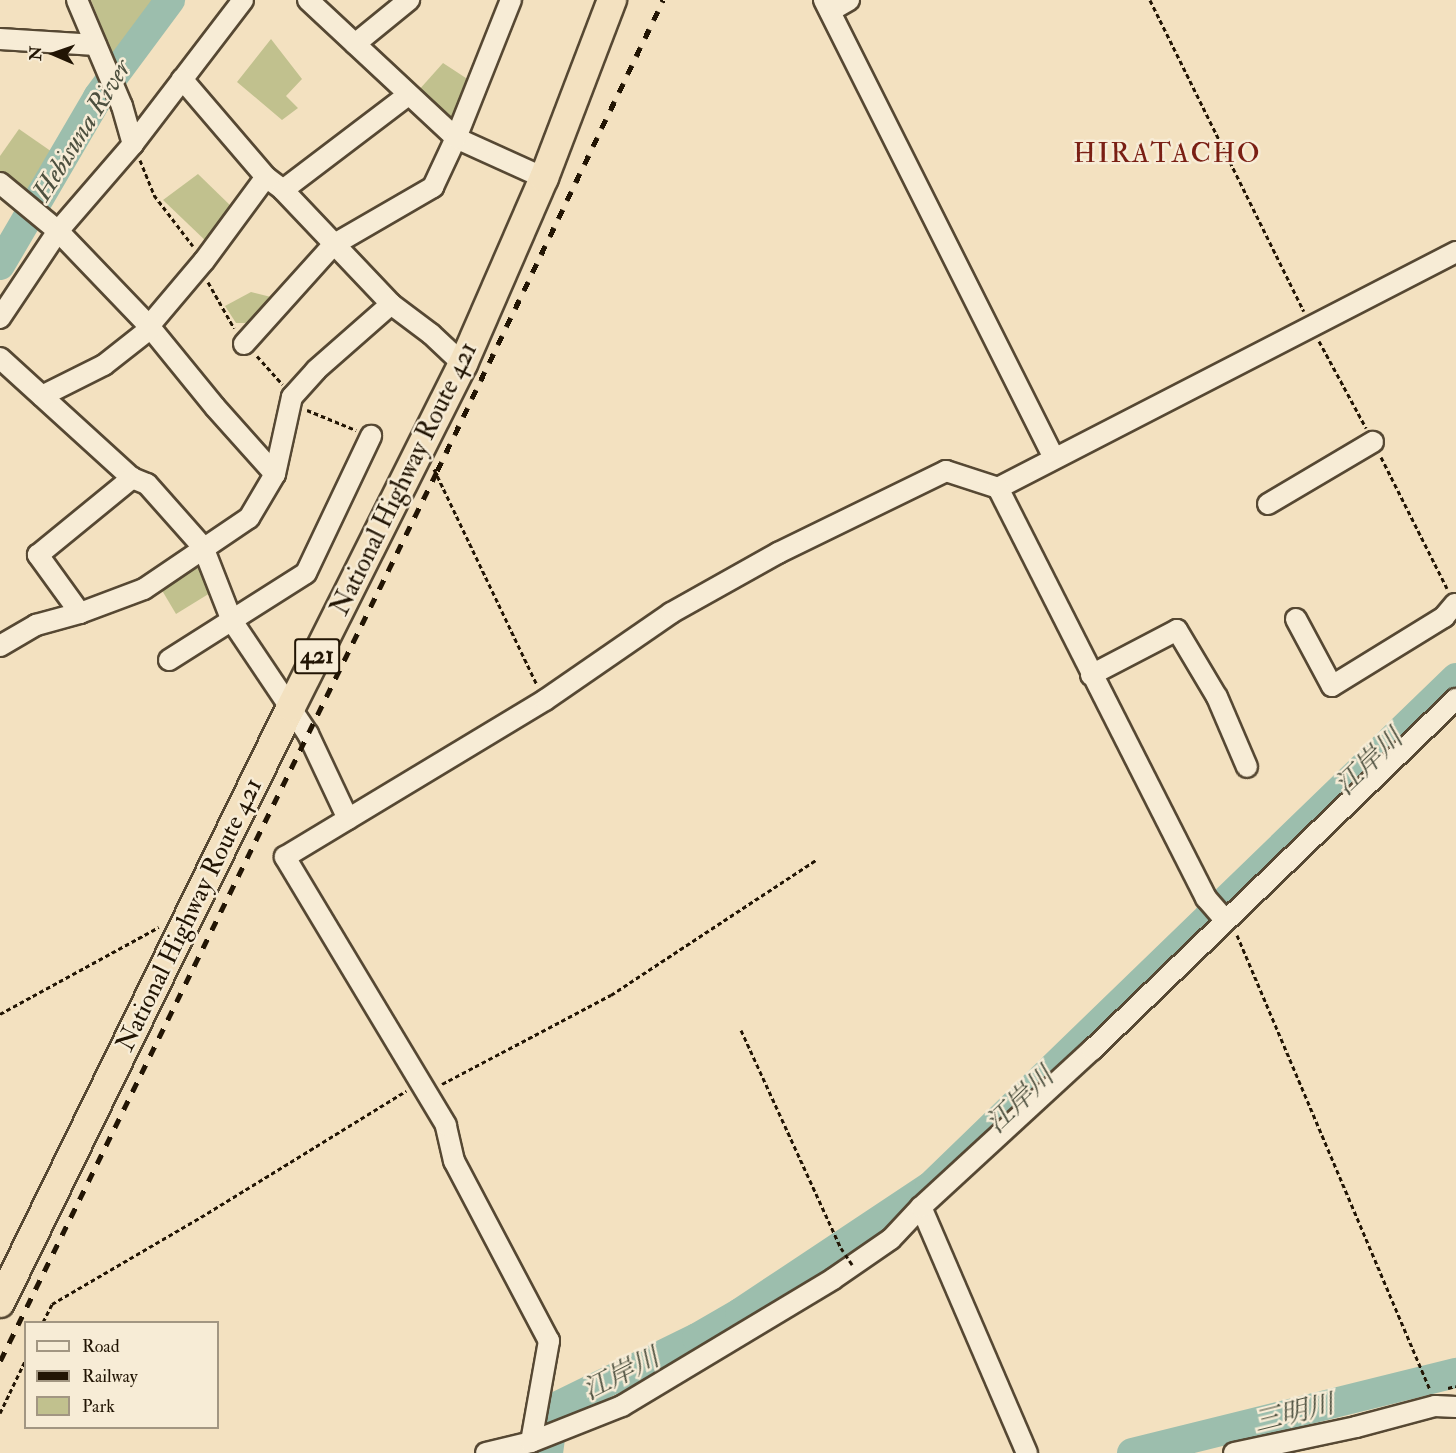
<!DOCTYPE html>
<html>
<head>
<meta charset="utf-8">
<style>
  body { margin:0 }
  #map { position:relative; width:1456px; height:1453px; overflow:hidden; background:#f3e1c0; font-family:"IM FELL Double Pica","Noto Serif JP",serif }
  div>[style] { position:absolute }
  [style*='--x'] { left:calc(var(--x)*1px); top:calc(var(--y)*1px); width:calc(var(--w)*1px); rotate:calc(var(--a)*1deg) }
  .green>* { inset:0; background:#c1c18e }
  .river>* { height:30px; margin:-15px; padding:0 15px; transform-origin:15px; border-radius:15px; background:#9cbead }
  .path>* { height:3px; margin-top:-1.5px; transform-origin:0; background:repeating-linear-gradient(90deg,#221504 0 4.5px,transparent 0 7.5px) }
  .roads { filter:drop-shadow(2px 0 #564833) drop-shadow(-2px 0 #564833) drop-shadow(0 2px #564833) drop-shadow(0 -2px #564833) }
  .minor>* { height:20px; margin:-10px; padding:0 10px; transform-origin:10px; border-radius:10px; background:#f7ecd6 }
  .highway>* { height:28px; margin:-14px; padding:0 14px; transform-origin:14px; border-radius:14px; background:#f3e1c0 }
  .rail>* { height:4.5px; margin-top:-2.25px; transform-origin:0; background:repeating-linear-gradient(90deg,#221504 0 10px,transparent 0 20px) }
  .path-bridge>* { height:3px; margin-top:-1.5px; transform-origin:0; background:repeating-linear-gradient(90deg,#221504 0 4.5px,transparent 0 7.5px) }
  span { translate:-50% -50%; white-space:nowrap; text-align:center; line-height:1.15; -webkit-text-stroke:5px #f7ecd6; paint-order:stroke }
  .shield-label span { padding:2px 4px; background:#f7ecd6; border:2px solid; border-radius:4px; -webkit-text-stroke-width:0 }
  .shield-label { font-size:24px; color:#221504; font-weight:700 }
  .street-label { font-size:26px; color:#221504 }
  .water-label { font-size:27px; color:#4d503f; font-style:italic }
  .quarter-label { font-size:28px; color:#7a1f14; letter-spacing:1.5px }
  .legend { position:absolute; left:24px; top:1321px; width:195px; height:108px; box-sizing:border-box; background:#f7ecd6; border:2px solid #a29682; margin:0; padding:8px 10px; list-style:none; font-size:18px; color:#221504 }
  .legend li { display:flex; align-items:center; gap:12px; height:30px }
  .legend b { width:30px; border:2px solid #a29682 }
  .north { position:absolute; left:24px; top:24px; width:60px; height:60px; -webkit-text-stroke:4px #f7ecd6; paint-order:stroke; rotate:272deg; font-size:16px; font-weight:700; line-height:24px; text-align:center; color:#221504 }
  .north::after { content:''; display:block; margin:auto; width:21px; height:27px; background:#221504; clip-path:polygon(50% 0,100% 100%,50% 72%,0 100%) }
</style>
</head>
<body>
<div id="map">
  <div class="green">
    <i style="clip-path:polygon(91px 0,154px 0,114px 58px)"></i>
    <i style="clip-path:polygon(271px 39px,302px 79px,286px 96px,298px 108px,282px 120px,237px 82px)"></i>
    <i style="clip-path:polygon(443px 63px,472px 82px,458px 116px,447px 119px,418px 91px)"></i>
    <i style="clip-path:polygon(19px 129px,55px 154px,28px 193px,0 174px,0 156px)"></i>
    <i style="clip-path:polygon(198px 174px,235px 210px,209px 244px,163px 200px)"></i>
    <i style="clip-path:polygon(251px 292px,271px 297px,248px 323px,236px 323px,225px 306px)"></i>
    <i style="clip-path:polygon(194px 562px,206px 566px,215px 590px,176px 614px,160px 587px)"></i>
  </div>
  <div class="river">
    <i style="--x:0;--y:265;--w:194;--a:-59.7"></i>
    <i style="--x:98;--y:97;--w:121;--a:-53.4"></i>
    <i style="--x:548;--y:1453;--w:45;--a:-82.4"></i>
    <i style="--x:554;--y:1408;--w:159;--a:-26.1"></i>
    <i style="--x:697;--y:1338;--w:50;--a:-30.2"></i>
    <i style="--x:740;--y:1313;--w:228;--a:-33.6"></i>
    <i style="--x:930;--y:1187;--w:732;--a:-44.06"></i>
    <i style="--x:1132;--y:1453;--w:334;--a:-13.9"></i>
  </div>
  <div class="path">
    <i style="--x:1150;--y:0;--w:347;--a:63.7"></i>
    <i style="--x:140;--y:160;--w:38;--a:68"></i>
    <i style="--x:154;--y:195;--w:64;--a:52.6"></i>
    <i style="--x:208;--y:282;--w:53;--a:60.5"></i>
    <i style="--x:1319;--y:341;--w:99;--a:61.6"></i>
    <i style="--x:257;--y:356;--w:38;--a:48"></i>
    <i style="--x:307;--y:410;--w:53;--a:22.2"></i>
    <i style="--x:1381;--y:457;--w:147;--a:63.3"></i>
    <i style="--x:434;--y:469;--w:239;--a:64.5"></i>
    <i style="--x:1237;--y:935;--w:494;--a:67"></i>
    <i style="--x:0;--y:1014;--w:181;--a:-28.7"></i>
    <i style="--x:741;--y:1030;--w:240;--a:65.4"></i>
    <i style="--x:442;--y:1084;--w:191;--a:-27.8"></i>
    <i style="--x:611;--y:995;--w:245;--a:-33.4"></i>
    <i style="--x:43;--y:1322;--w:20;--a:-63"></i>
    <i style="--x:52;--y:1304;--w:173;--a:-30.3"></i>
    <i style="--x:201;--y:1217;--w:241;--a:-31.6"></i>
    <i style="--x:1448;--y:1388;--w:8;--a:-14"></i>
    <i style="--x:0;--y:1413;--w:60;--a:-64.3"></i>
  </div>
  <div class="roads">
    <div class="minor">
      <i style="--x:77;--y:0;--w:115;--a:67"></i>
      <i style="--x:122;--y:106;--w:40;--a:74"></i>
      <i style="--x:308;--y:0;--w:202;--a:43"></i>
      <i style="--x:456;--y:138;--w:97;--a:24.4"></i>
      <i style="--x:824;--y:0;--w:513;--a:63.33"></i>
      <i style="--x:830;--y:11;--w:22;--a:-30"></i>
      <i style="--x:0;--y:39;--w:96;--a:3.6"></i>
      <i style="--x:355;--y:44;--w:70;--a:-39.2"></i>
      <i style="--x:182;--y:79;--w:129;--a:49.4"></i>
      <i style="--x:266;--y:177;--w:21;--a:37"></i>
      <i style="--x:283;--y:190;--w:157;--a:46.5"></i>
      <i style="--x:391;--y:304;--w:50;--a:36.9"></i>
      <i style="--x:431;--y:334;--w:44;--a:43.2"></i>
      <i style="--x:0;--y:183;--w:75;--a:39.6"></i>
      <i style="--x:58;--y:231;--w:132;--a:46.2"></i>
      <i style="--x:149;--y:326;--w:104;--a:50.8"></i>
      <i style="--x:215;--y:407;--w:90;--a:48.2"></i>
      <i style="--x:283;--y:190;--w:157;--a:-37.2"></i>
      <i style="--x:0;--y:318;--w:105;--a:-56.3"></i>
      <i style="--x:58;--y:231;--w:115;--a:-49.2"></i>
      <i style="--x:133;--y:144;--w:181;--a:-52.6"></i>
      <i style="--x:149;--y:326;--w:85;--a:-49.8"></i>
      <i style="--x:204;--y:261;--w:104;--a:-53.6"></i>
      <i style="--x:244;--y:344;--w:133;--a:-48"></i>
      <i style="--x:333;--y:245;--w:116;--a:-30.1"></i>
      <i style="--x:433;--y:187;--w:54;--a:-64.9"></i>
      <i style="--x:456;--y:138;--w:149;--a:-68.3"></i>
      <i style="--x:0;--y:358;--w:178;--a:42.3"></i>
      <i style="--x:132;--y:478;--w:16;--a:22"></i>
      <i style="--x:147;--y:484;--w:84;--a:48.4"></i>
      <i style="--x:203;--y:547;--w:79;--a:68.6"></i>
      <i style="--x:232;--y:621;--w:136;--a:56.1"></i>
      <i style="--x:308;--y:734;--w:94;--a:64.8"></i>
      <i style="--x:42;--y:396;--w:69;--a:-26.6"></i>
      <i style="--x:104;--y:365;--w:60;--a:-38.2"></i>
      <i style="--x:998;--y:488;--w:515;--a:-27.26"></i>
      <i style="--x:1268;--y:504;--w:122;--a:-30.6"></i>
      <i style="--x:80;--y:613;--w:72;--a:-125.9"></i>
      <i style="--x:38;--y:555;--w:122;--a:-39.3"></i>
      <i style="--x:1296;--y:619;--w:76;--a:61.8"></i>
      <i style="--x:1332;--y:686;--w:132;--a:-31.6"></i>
      <i style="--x:1444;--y:617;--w:17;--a:-50"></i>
      <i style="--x:0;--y:646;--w:42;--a:-30.3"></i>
      <i style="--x:36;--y:625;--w:46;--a:-15.3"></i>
      <i style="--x:80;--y:613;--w:68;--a:-20.6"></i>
      <i style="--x:144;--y:589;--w:127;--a:-34.1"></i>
      <i style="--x:249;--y:518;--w:51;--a:-59.4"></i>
      <i style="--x:275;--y:474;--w:79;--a:-77.6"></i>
      <i style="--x:292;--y:397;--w:36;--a:-48"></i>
      <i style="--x:316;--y:370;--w:100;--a:-41.3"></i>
      <i style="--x:169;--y:660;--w:162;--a:-32.4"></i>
      <i style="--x:306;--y:573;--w:152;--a:-64.6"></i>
      <i style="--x:1091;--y:675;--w:97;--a:-27.6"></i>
      <i style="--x:1177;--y:630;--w:78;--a:59.2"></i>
      <i style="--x:1217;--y:697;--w:76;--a:66.8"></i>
      <i style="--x:921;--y:1207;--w:268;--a:66.7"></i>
      <i style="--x:531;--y:1442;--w:103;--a:-79.9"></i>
      <i style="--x:549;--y:1341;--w:204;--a:-117.8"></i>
      <i style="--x:454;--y:1161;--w:37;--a:-103"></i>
      <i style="--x:446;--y:1125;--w:313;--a:-121"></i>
      <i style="--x:285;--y:857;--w:304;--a:-31.1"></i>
      <i style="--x:545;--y:700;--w:153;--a:-34.6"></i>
      <i style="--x:671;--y:613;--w:123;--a:-29.3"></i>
      <i style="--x:778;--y:553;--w:187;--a:-26"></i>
      <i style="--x:946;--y:471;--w:55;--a:18.1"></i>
      <i style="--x:998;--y:488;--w:460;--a:63.1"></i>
      <i style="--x:1206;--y:898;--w:29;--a:49"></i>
      <i style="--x:486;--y:1453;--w:46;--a:-13.7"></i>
      <i style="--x:531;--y:1442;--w:98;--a:-21.6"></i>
      <i style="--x:622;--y:1406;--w:246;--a:-31"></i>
      <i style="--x:833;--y:1279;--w:70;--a:-34.6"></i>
      <i style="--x:891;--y:1239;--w:44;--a:-46.8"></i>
      <i style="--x:921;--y:1207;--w:232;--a:-42.6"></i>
      <i style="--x:1092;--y:1050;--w:506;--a:-43.96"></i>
      <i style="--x:1234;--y:1453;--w:125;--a:-12"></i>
      <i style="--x:1356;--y:1427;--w:82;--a:-14.9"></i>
      <i style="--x:1435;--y:1406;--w:21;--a:3"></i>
    </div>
    <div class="highway">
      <i style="--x:0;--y:1303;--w:663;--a:-63.98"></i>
      <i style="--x:291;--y:707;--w:384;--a:-63.4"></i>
      <i style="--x:463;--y:364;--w:203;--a:-66.5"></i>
      <i style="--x:544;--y:178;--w:191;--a:-69.1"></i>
    </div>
  </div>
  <div class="rail">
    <i style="--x:0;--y:1361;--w:991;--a:-63.85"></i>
    <i style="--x:437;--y:471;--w:522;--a:-64.37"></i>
  </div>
  <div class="path-bridge">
    <i style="--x:841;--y:1248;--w:23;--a:56"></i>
  </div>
  <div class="shield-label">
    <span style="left:317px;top:656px">421</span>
  </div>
  <div class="street-label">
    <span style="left:405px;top:479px;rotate:-64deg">National Highway Route 421</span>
    <span style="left:190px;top:915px;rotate:-64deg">National Highway Route 421</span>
  </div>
  <div class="water-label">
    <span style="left:82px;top:130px;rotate:-58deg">Hebisuna River</span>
    <span style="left:1369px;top:762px;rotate:-44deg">江岸川</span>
    <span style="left:1020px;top:1100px;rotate:-44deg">江岸川</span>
    <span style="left:621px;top:1374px;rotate:-27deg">江岸川</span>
    <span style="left:1294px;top:1413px;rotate:-14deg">三明川</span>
  </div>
  <div class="quarter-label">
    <span style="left:1167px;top:154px">HIRATACHO</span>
  </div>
  <ul class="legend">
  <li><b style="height:8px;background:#f7ecd6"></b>Road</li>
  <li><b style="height:8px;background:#221504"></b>Railway</li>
  <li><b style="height:16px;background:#c1c18e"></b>Park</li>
  </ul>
  <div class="north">N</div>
</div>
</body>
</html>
